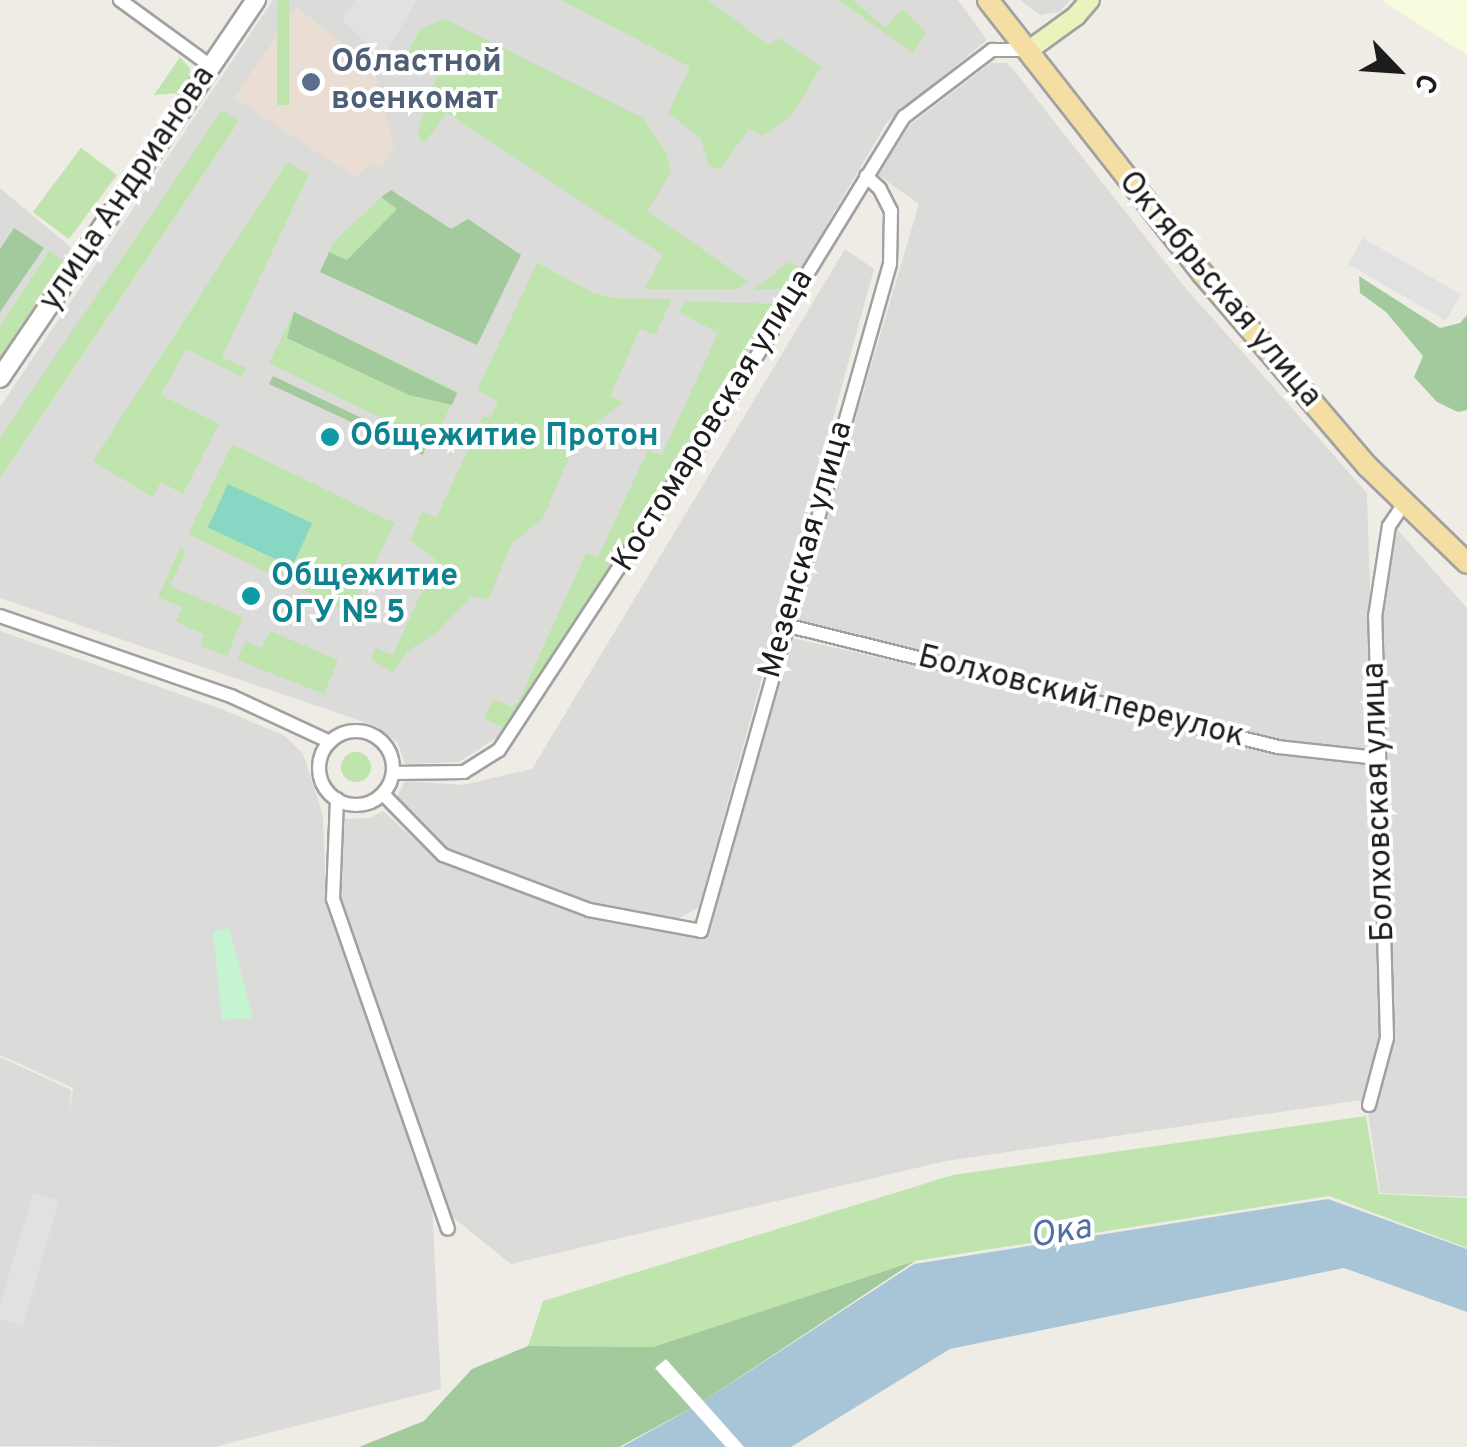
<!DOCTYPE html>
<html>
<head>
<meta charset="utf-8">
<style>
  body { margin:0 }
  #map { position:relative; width:1467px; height:1447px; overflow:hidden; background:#eeece4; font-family:Overpass,sans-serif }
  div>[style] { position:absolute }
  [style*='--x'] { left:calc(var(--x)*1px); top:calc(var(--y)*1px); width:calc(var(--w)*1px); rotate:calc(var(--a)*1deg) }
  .residential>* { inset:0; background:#dbdbda }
  .education>* { inset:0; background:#f8fcdf }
  .military>* { inset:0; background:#eaded4 }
  .grass>* { inset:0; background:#c0e4ae; transform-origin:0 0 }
  .round { border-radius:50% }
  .forest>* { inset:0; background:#a2ca9c }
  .park>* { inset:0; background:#c4f5d0 }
  .pitch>* { inset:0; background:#88d6c4; transform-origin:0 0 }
  .parking>* { inset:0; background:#e1e1e1; transform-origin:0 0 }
  .water>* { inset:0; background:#a8c5d8 }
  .pier>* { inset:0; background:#fff }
  .roads { filter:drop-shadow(2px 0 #a1a1a1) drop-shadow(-2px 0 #a1a1a1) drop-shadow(0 2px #a1a1a1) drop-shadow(0 -2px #a1a1a1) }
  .minor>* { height:12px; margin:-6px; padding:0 6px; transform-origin:6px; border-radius:6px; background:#fff }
  .minor>.ring { margin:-6px; padding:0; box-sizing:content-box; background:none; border:12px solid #fff; border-radius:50% }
  .tertiary>* { height:18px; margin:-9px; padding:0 9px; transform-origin:9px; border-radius:9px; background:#fff }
  .secondary>* { height:18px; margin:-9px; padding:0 9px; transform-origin:9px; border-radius:9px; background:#e8f4bc }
  .primary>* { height:20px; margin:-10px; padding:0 10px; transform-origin:10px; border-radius:10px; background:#f4dea3 }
  .dots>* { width:28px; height:28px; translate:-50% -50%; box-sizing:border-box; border:5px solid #fff; border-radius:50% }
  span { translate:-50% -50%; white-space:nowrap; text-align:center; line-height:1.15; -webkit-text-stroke:8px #fff; paint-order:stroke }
  .service-label { font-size:32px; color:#4e5e75; font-weight:700 }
  .left { translate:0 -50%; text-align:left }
  .street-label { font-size:32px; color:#1d1d1d }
  .culture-label { font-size:32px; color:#0d838f; font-weight:700 }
  .water-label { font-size:35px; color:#526ea5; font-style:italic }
  .north { position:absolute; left:1347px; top:20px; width:100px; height:100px; -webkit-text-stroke:8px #fff; paint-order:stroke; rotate:115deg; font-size:28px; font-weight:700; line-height:40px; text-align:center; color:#1d1d1d }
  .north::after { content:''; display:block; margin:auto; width:35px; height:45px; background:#1d1d1d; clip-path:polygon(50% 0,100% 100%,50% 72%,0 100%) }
</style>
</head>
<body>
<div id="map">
  <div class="residential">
    <i style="clip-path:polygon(273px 0,958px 0,987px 40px,887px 122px,787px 292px,507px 731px,459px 762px,405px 764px,398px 743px,376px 726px,0 598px,0 407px)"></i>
    <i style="clip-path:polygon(1020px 0,1071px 0,1059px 12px,1040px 15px)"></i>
    <i style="clip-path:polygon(991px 63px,1007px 63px,1016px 73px,1183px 285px,1367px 493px,1375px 755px,1276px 745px,796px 619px,919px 204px,878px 175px,910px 125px)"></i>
    <i style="clip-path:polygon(0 188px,74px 250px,0 364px)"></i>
    <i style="clip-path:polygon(845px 249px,874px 269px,699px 907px,676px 920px,593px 902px,448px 849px,397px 797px,405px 781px,463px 785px,532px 769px)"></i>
    <i style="clip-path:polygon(1395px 527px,1467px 608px,1467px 1197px,1380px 1193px,1365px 1093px,1392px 1013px,1382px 589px)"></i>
    <i style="clip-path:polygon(0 631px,219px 708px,285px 736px,303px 754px,323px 815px,326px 899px,432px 1204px,441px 1389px,214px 1447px,0 1446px,0 1057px,71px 1090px,70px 1112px,73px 1088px,0 1055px)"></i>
    <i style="clip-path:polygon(792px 638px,1280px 749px,1377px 759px,1388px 1014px,1361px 1100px,946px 1161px,511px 1264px,450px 1215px,341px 899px,344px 819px,370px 818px,383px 811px,436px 859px,589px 918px,707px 939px)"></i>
  </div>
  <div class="education">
    <i style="clip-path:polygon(1381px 0,1467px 0,1467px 55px)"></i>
  </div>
  <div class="military">
    <i style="clip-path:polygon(296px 7px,373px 66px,394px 146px,382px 168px,370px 164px,355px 177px,234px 98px)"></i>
  </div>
  <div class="grass">
    <i style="left:277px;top:0;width:12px;height:105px"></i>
    <i style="clip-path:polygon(561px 0,708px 0,769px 45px,779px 38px,821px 67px,792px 115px,763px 136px,749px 129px,720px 169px,709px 166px,700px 137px,668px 113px,690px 67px)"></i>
    <i style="clip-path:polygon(838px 0,853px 0,885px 28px,902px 9px,926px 32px,913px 53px)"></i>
    <i style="clip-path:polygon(445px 19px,643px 118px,666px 152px,671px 173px,647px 211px,748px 281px,739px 289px,644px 289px,663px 255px,447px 113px,424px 143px,417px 135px,438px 71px,405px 59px,420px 29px)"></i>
    <i style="clip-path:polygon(180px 57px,190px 69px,189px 82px,180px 93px,154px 95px)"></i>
    <i style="clip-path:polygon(222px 110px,239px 121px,0 479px,0 438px)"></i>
    <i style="left:81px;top:148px;width:45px;height:80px;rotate:37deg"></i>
    <i style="clip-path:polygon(287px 162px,309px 174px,222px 357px,246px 368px,242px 377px,186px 349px,161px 395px,219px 424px,183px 494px,161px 482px,152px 497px,93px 461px)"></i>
    <i style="clip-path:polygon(381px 197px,398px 208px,347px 261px,329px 252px,334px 242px)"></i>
    <i style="clip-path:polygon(49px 251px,64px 261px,0 358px,0 326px)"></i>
    <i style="clip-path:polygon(789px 262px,800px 268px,786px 289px,753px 290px)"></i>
    <i style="clip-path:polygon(537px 263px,594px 293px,614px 298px,672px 299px,655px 335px,640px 329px,610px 396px,623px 402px,577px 439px,543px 518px,512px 543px,488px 600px,472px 596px,437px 632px,409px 650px,392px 672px,371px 659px,375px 648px,393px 655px,436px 560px,410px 540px,422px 512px,437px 517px,483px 416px,490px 418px,498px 402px,477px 390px)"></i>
    <i style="clip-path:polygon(685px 301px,780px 304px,505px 729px,484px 718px,493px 699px,513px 707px,518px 702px,586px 553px,598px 557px,648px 450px,662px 455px,718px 333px,679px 312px)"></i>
    <i style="left:294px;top:312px;width:182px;height:57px;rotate:26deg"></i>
    <i style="left:232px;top:444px;width:181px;height:100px;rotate:26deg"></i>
    <i style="clip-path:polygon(180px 548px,186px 551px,170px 586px,243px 617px,227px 656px,200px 646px,204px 635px,176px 621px,182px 607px,158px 597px)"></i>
    <i style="clip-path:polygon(270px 631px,338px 660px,324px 694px,237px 660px,245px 641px,262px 648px)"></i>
    <i class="round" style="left:341px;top:752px;width:30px;height:30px"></i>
    <i style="clip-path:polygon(1366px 1116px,1379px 1194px,1467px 1198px,1467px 1248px,1329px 1196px,915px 1261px,653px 1347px,528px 1346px,543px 1301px,953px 1175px)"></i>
  </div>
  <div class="forest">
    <i style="clip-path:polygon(391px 190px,451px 229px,468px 219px,521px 255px,477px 345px,320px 272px,329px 252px,347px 260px,397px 209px,381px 197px)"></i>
    <i style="clip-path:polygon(14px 228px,44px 248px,0 312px,0 249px)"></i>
    <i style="clip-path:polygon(1359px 276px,1440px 328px,1460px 323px,1467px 315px,1467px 410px,1458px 412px,1437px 402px,1414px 377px,1423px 356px,1386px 312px,1360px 293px)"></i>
    <i style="clip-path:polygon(294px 312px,457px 393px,452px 405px,409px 395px,287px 338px)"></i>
    <i style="clip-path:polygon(273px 376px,425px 448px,423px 455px,269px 384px)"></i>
    <i style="clip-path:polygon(915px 1261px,699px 1404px,619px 1447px,359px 1447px,424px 1421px,472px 1369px,528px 1346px,653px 1347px)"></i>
  </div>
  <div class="park">
    <i style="clip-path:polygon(229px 928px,253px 1018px,222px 1020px,213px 932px)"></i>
  </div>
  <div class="pitch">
    <i style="left:228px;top:484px;width:93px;height:48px;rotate:25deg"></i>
  </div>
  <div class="parking">
    <i style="clip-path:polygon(355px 0,417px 0,383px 58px,342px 20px)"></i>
    <i style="left:1363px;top:238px;width:113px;height:30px;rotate:30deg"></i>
    <i style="clip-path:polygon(33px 1193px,59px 1200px,23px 1326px,0 1319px,0 1305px)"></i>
  </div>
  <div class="water">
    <i style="clip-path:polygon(1328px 1199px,1467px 1249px,1467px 1312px,1344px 1268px,950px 1349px,791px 1447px,622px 1447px,699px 1404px,914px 1264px)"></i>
  </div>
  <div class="pier">
    <i style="clip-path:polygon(666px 1359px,744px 1447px,726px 1447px,655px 1368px)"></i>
  </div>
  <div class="roads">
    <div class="minor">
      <i style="--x:120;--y:0;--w:114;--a:36.1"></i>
      <i style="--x:0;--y:616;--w:244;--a:19.1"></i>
      <i style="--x:231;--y:696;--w:109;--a:24.9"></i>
      <i style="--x:785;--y:625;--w:508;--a:13.9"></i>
      <i style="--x:1278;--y:747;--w:101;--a:6.3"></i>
      <i class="ring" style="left:319px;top:731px;width:62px;height:62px"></i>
      <i style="--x:393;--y:773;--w:71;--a:-0.8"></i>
      <i style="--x:464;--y:772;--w:41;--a:-32.2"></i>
      <i style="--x:499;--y:750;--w:443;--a:-56.7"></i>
      <i style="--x:742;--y:380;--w:309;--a:-58.4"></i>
      <i style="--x:904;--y:117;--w:111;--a:-37.3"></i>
      <i style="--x:992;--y:50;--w:37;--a:0"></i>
      <i style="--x:383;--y:794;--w:86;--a:45.5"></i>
      <i style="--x:443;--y:855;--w:156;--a:20.6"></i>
      <i style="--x:589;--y:910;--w:114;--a:10.6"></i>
      <i style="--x:701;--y:931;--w:693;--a:-74.18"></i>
      <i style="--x:890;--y:264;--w:53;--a:-88.9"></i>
      <i style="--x:891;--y:211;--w:25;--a:-117"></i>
      <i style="--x:880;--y:189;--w:19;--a:-137"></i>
      <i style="--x:337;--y:799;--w:100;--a:92.3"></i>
      <i style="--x:333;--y:899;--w:349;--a:70.8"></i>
      <i style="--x:1369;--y:1105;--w:69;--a:-75"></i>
      <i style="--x:1387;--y:1038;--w:421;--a:-91.6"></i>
      <i style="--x:1375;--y:617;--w:92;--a:-81.3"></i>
      <i style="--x:1389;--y:526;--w:27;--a:-56"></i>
    </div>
    <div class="tertiary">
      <i style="--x:0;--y:378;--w:457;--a:-55.9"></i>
    </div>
    <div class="secondary">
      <i style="--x:1029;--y:50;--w:58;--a:-35.9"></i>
      <i style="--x:1076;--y:16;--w:21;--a:-49"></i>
    </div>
    <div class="primary">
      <i style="--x:988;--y:0;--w:348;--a:51.9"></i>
      <i style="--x:1203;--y:274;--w:253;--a:49.5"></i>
      <i style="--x:1367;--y:466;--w:139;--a:44.1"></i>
    </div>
  </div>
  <div class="dots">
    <i style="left:311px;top:82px;background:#5c6f8a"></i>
    <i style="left:330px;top:437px;background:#0f9aa8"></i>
    <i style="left:251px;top:596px;background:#0f9aa8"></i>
  </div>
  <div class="service-label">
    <span class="left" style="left:331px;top:82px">Областной<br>военкомат</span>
  </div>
  <div class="street-label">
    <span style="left:128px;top:189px;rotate:-56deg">улица Андрианова</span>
    <span style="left:1219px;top:290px;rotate:50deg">Октябрьская улица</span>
    <span style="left:714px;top:421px;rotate:-58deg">Костомаровская улица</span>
    <span style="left:807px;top:550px;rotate:-74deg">Мезенская улица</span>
    <span style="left:1081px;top:698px;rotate:14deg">Болховский переулок</span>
    <span style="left:1380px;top:802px;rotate:-92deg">Болховская улица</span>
  </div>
  <div class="culture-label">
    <span class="left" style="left:350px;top:437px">Общежитие Протон</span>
    <span class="left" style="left:271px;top:596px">Общежитие<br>ОГУ № 5</span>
  </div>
  <div class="water-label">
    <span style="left:1061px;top:1233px;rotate:-10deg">Ока</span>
  </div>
  <div class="north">С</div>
</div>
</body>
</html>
